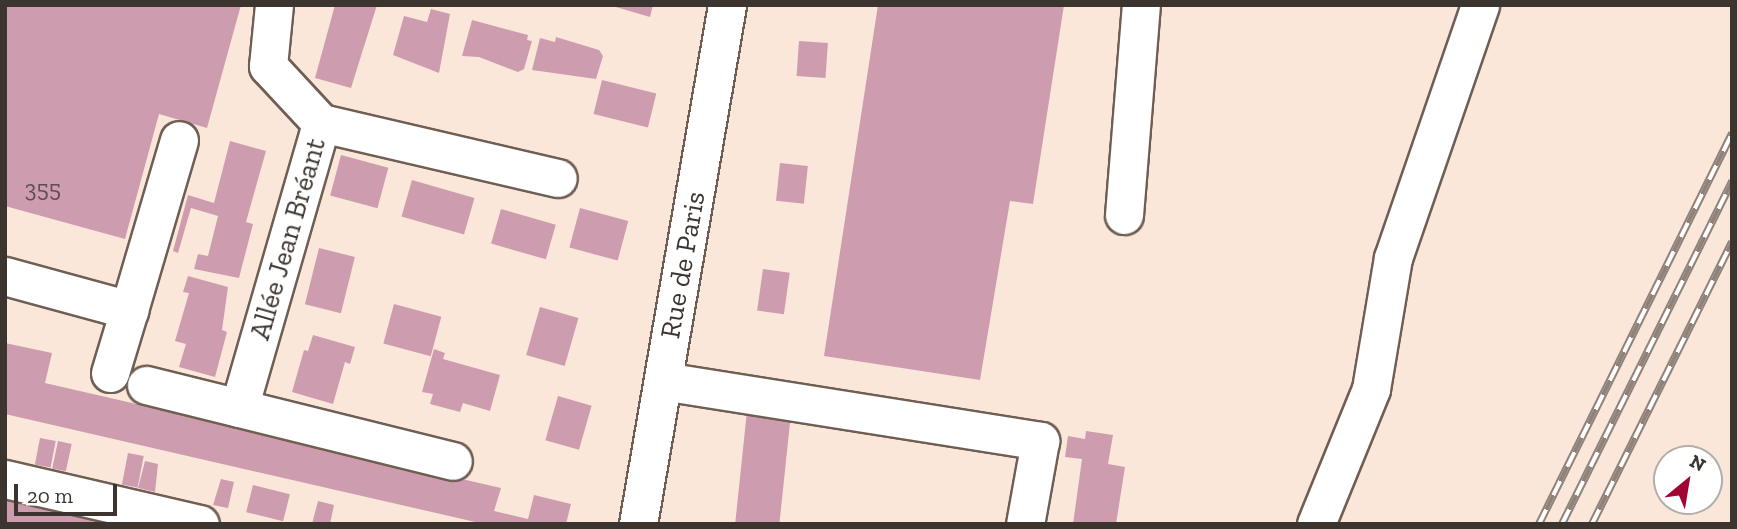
<!DOCTYPE html>
<html>
<head>
<meta charset="utf-8">
<style>
  body { margin:0 }
  #map { position:relative; width:1737px; height:529px; overflow:hidden; background:#fae7da; font-family:"Zilla Slab",serif }
  div>[style] { position:absolute }
  [style*='--x'] { left:calc(var(--x)*1px); top:calc(var(--y)*1px); width:calc(var(--w)*1px); rotate:calc(var(--a)*1deg) }
  .building>* { inset:0; background:#cd9daf; transform-origin:0 0 }
  .roads { filter:drop-shadow(2px 0 #6f5e53) drop-shadow(-2px 0 #6f5e53) drop-shadow(0 2px #6f5e53) drop-shadow(0 -2px #6f5e53) }
  .minor>* { height:37px; margin:-18.5px; padding:0 18.5px; transform-origin:18.5px; border-radius:18.5px; background:#fff }
  .rail>* { height:8px; margin-top:-4px; transform-origin:0; background:repeating-linear-gradient(90deg,#fff 0 16px,#8f827a 0 32px); box-sizing:border-box; border-block:2px solid #8f827a }
  span { translate:-50% -50%; white-space:nowrap; text-align:center; line-height:1.15; -webkit-text-stroke:5px #fff; paint-order:stroke }
  .number-label { font-size:24px; color:#604e4f }
  .number-label span { -webkit-text-stroke-width:0 }
  .street-label { font-size:28px; color:#3c342f }
  .frame { position:absolute; inset:0; border:7px solid #3c342f; pointer-events:none }
  .north { position:absolute; left:1653px; top:445px; width:70px; height:70px; box-sizing:border-box; background:#fff; border:2px solid #b1aeac; border-radius:50%; rotate:30deg; font-size:19px; font-weight:700; line-height:28px; text-align:center; color:#3c342f }
  .north::after { content:''; display:block; margin:auto; width:24px; height:32px; background:#a20335; clip-path:polygon(50% 0,100% 100%,50% 72%,0 100%) }
  .scale { position:absolute; left:14px; top:484px; width:103px; height:32px; box-sizing:border-box; border:4px solid #3c342f; border-top:0; padding-left:9px; font-size:21px; line-height:24px; white-space:nowrap; color:#3c342f; -webkit-text-stroke:5px #fff; paint-order:stroke }
</style>
</head>
<body>
<div id="map">
  <div class="building">
    <i style="clip-path:polygon(5px 5px,241px 5px,207px 128px,159px 114px,125px 239px,5px 206px)"></i>
    <i style="clip-path:polygon(335px 5px,377px 5px,351px 88px,315px 78px)"></i>
    <i style="clip-path:polygon(609px 5px,653px 5px,650px 17px)"></i>
    <i style="clip-path:polygon(878px 5px,1064px 5px,1033px 204px,1010px 201px,980px 380px,824px 356px)"></i>
    <i style="clip-path:polygon(431px 9px,450px 14px,439px 73px,393px 55px,404px 16px,427px 22px)"></i>
    <i style="clip-path:polygon(472px 20px,528px 35px,527px 40px,532px 41px,524px 69px,518px 72px,479px 57px,462px 56px)"></i>
    <i style="clip-path:polygon(556px 37px,599px 50px,603px 56px,596px 79px,532px 70px,540px 38px,555px 42px)"></i>
    <i style="left:799px;top:41px;width:29px;height:35px;rotate:4deg"></i>
    <i style="left:602px;top:80px;width:56px;height:35px;rotate:14deg"></i>
    <i style="clip-path:polygon(230px 141px,266px 151px,246px 222px,253px 224px,239px 278px,194px 269px,198px 254px,208px 256px,218px 216px,191px 208px,178px 253px,173px 251px,188px 195px,214px 203px)"></i>
    <i style="left:341px;top:155px;width:49px;height:42px;rotate:15deg"></i>
    <i style="left:780px;top:163px;width:28px;height:38px;rotate:6deg"></i>
    <i style="left:412px;top:180px;width:65px;height:38px;rotate:16deg"></i>
    <i style="left:580px;top:208px;width:50px;height:41px;rotate:15deg"></i>
    <i style="left:501px;top:209px;width:57px;height:36px;rotate:16deg"></i>
    <i style="left:319px;top:248px;width:37px;height:58px;rotate:14deg"></i>
    <i style="left:763px;top:269px;width:27px;height:42px;rotate:8deg"></i>
    <i style="clip-path:polygon(188px 276px,228px 287px,222px 330px,227px 332px,215px 377px,179px 367px,186px 344px,175px 341px,189px 293px,183px 292px)"></i>
    <i style="left:394px;top:304px;width:49px;height:41px;rotate:15deg"></i>
    <i style="left:540px;top:307px;width:40px;height:50px;rotate:16deg"></i>
    <i style="clip-path:polygon(313px 335px,355px 347px,350px 364px,345px 362px,333px 404px,292px 392px,304px 350px,308px 351px)"></i>
    <i style="clip-path:polygon(5px 343px,52px 353px,45px 383px,501px 488px,494px 511px,528px 519px,534px 495px,571px 504px,566px 524px,484px 524px,5px 414px)"></i>
    <i style="clip-path:polygon(434px 349px,445px 353px,443px 359px,500px 375px,490px 411px,463px 403px,460px 412px,430px 404px,433px 394px,422px 392px)"></i>
    <i style="left:558px;top:396px;width:35px;height:46px;rotate:16deg"></i>
    <i style="left:747px;top:411px;width:44px;height:114px;rotate:6deg"></i>
    <i style="clip-path:polygon(1086px 431px,1113px 435px,1108px 464px,1125px 467px,1116px 524px,1073px 524px,1082px 459px,1065px 457px,1068px 436px,1085px 439px)"></i>
    <i style="left:40px;top:438px;width:16px;height:27px;rotate:11deg"></i>
    <i style="left:58px;top:441px;width:14px;height:28px;rotate:12deg"></i>
    <i style="left:128px;top:453px;width:16px;height:32px;rotate:11deg"></i>
    <i style="clip-path:polygon(145px 461px,158px 464px,155px 492px,138px 488px)"></i>
    <i style="clip-path:polygon(221px 479px,234px 482px,228px 508px,213px 505px)"></i>
    <i style="left:253px;top:485px;width:38px;height:28px;rotate:14deg"></i>
    <i style="clip-path:polygon(5px 497px,103px 520px,102px 524px,5px 524px)"></i>
    <i style="clip-path:polygon(318px 501px,334px 505px,330px 524px,312px 524px)"></i>
  </div>
  <div class="roads">
    <div class="minor">
      <i style="--x:321;--y:123;--w:243;--a:13.1"></i>
      <i style="--x:1124;--y:215;--w:211;--a:-85.4"></i>
      <i style="--x:5;--y:276;--w:129;--a:15.3"></i>
      <i style="--x:129;--y:310;--w:177;--a:-73.6"></i>
      <i style="--x:110;--y:373;--w:66;--a:-73.2"></i>
      <i style="--x:663;--y:381;--w:382;--a:9"></i>
      <i style="--x:1040;--y:441;--w:84;--a:100.2"></i>
      <i style="--x:146;--y:385;--w:316;--a:13.9"></i>
      <i style="--x:239;--y:408;--w:297;--a:-73.9"></i>
      <i style="--x:321;--y:123;--w:78;--a:-132.9"></i>
      <i style="--x:268;--y:66;--w:61;--a:-84.4"></i>
      <i style="--x:5;--y:479;--w:200;--a:13"></i>
      <i style="--x:638;--y:524;--w:527;--a:-80.27"></i>
      <i style="--x:1316;--y:524;--w:146;--a:-67.8"></i>
      <i style="--x:1371;--y:389;--w:133;--a:-80.5"></i>
      <i style="--x:1393;--y:258;--w:268;--a:-71"></i>
    </div>
  </div>
  <div class="rail">
    <i style="--x:1539;--y:524;--w:436;--a:-63.7"></i>
    <i style="--x:1562;--y:524;--w:383;--a:-63.6"></i>
    <i style="--x:1592;--y:524;--w:315;--a:-63.6"></i>
  </div>
  <div class="number-label">
    <span style="left:43px;top:189px">355</span>
  </div>
  <div class="street-label">
    <span style="left:288px;top:239px;rotate:-74deg">Allée Jean Bréant</span>
    <span style="left:683px;top:265px;rotate:-80deg">Rue de Paris</span>
  </div>
  <div class="frame"></div>
  <div class="north">N</div>
  <div class="scale">20 m</div>
</div>
</body>
</html>
